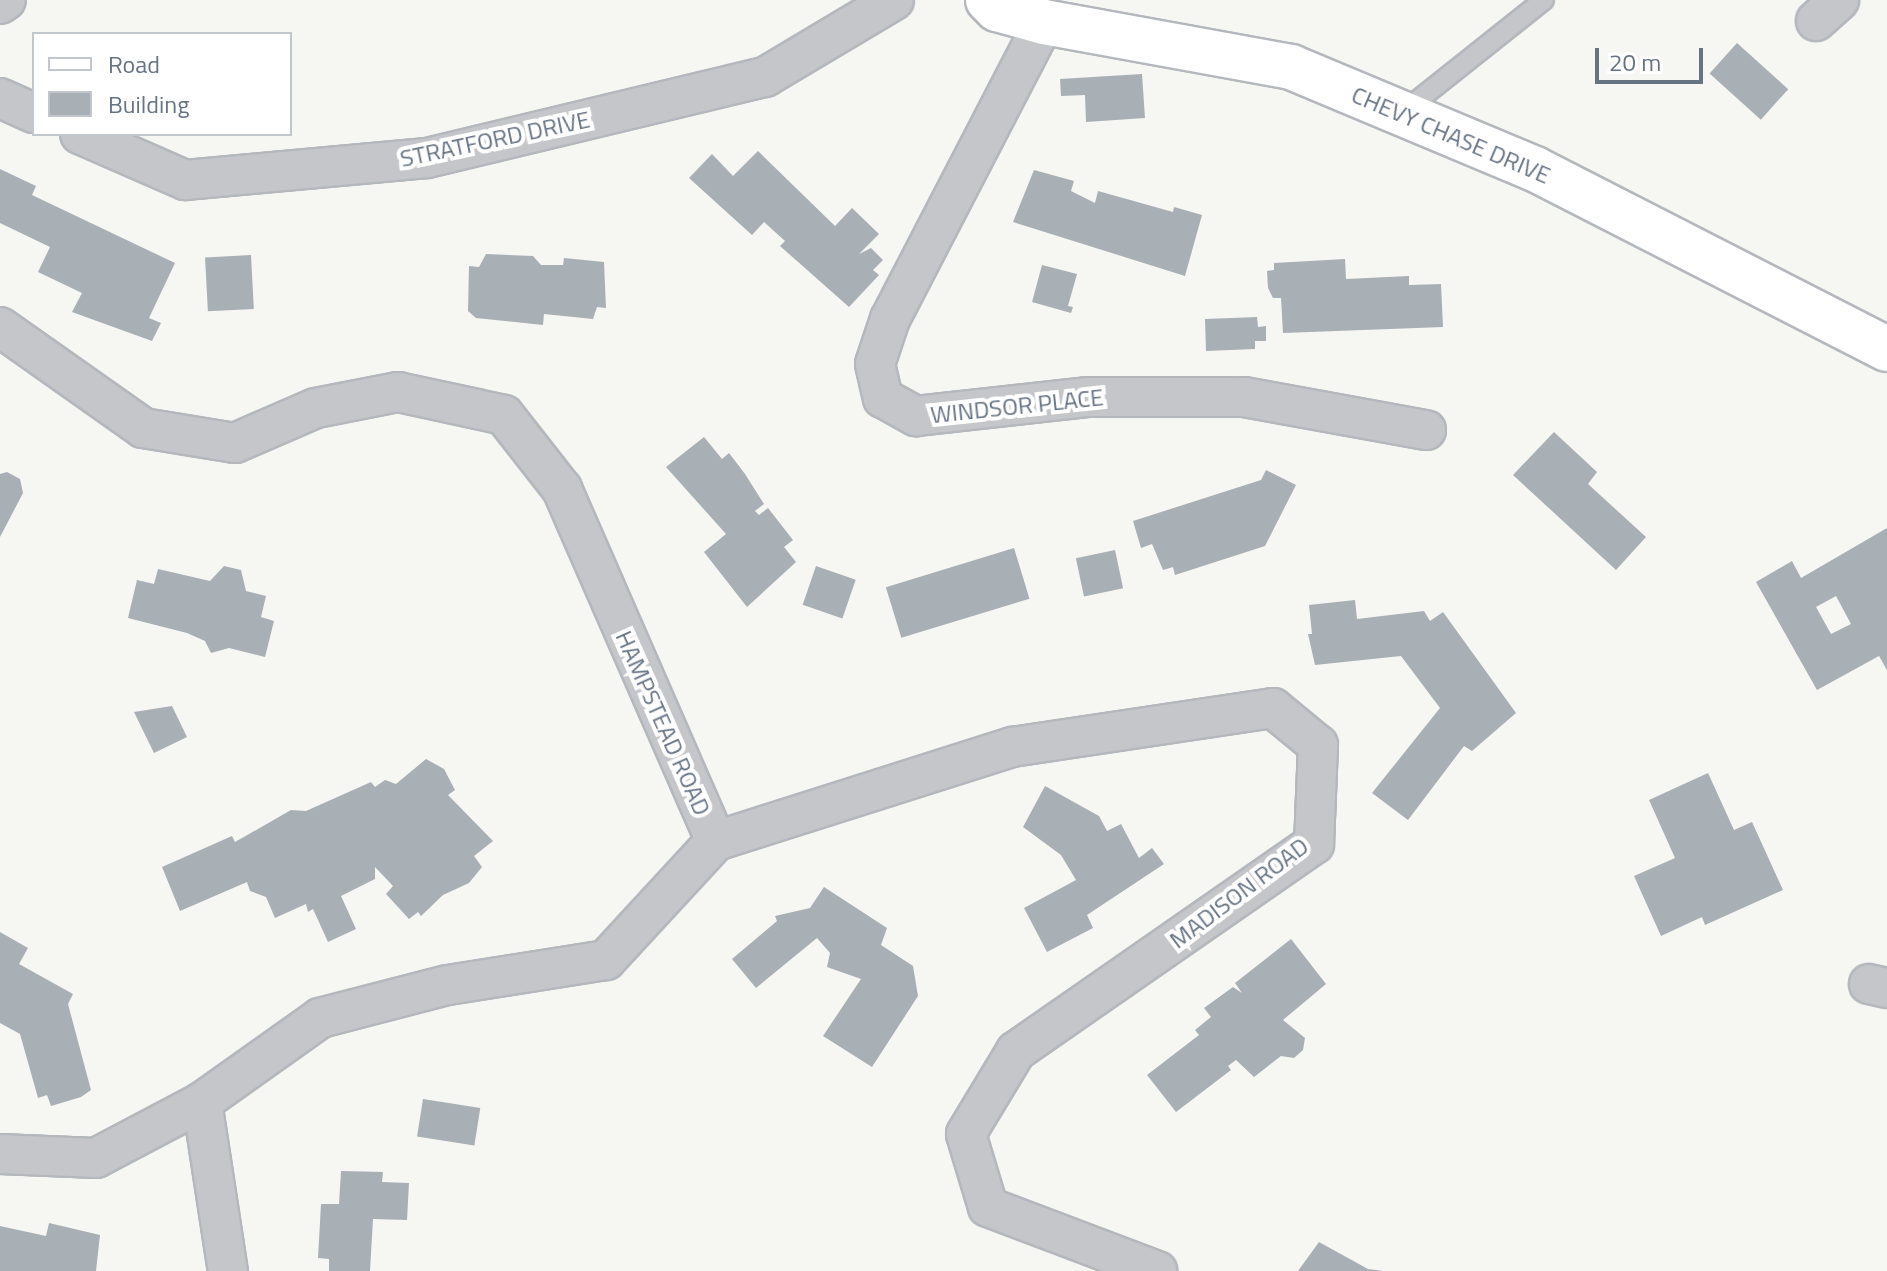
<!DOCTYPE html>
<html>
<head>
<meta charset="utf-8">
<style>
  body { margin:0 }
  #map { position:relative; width:1887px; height:1271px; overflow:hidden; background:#f6f6f3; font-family:"Titillium Web",sans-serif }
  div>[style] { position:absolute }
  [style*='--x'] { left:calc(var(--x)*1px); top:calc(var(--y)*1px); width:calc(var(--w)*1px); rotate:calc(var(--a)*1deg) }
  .building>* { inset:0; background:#a8afb5; transform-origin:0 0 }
  .roads { filter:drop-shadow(2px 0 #b4b8bd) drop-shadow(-2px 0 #b4b8bd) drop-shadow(0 2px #b4b8bd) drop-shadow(0 -2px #b4b8bd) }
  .lane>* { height:18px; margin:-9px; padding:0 9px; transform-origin:9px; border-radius:9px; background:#c4c6ca }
  .street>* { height:38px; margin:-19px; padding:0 19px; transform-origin:19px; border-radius:19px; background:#c4c6ca }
  .secondary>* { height:44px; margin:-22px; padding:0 22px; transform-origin:22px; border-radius:22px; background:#fff }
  span { translate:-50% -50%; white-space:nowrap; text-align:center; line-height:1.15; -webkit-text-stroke:8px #fff; paint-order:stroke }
  .street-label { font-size:24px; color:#667383 }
  .legend { position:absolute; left:32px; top:32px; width:260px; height:104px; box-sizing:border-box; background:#fff; border:2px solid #c2c7cd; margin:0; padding:10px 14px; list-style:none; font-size:24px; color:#667383 }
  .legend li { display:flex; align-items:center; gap:16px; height:40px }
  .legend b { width:40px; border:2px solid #c2c7cd }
  .scale { position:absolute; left:1595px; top:48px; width:108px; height:36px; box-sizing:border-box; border:4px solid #667383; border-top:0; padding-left:10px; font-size:24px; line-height:28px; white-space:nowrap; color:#667383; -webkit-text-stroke:6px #fff; paint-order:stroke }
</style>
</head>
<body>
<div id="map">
  <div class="building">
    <i style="left:1737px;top:43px;width:69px;height:41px;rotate:42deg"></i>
    <i style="clip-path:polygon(1142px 74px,1145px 118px,1086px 122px,1085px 95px,1061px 96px,1060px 79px)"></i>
    <i style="clip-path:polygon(758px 151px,835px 226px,852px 208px,879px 234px,859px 254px,871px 248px,883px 260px,873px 270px,879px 275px,849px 307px,780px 246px,785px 241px,764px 222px,752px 235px,689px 178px,712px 154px,733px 176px)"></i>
    <i style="clip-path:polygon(0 169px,36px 186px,32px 195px,175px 263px,149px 318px,161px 323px,152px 341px,72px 312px,82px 293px,38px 272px,50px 247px,0 223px)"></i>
    <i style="clip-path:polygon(1034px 170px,1074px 181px,1071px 191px,1095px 203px,1098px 191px,1173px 212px,1174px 207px,1202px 215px,1185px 276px,1013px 222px)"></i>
    <i style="clip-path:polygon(486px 254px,533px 256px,541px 265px,563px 265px,564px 258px,604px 262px,606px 308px,597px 307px,593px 319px,544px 314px,543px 325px,476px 318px,468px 311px,469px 266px,479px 267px)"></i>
    <i style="left:251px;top:255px;width:54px;height:46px;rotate:87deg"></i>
    <i style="clip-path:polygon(1345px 259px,1346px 279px,1409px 276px,1409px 285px,1441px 284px,1443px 327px,1283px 333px,1281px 298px,1273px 298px,1268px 288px,1267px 271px,1274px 270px,1274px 263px)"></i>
    <i style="clip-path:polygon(1042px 265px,1077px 274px,1068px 306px,1073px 307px,1071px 313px,1032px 302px)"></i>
    <i style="clip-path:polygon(1257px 317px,1258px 327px,1266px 326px,1266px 341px,1255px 341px,1255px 349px,1206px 351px,1205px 319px)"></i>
    <i style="clip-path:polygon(1554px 432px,1597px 472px,1588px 484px,1646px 537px,1616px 570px,1513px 475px)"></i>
    <i style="clip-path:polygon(704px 437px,722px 459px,729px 453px,745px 474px,764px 504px,755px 511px,759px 515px,768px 508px,793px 540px,784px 547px,796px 562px,747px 607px,704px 552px,726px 534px,666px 467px)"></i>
    <i style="clip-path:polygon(1266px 470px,1296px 485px,1265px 546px,1175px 575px,1173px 567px,1163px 570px,1152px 544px,1141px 548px,1133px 521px,1261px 480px)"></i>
    <i style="clip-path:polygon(7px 472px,20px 479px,23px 493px,0 537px,0 474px)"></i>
    <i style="clip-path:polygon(evenodd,1887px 528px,1887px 670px,1879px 656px,1817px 690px,1756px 582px,1792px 561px,1801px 578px,1887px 528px,1836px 596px,1851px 624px,1831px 634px,1816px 607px,1836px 596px)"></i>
    <i style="left:1014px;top:548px;width:53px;height:134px;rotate:73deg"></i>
    <i style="left:1115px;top:550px;width:39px;height:40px;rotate:78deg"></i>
    <i style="clip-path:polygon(224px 566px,241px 570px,246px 591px,266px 596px,261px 617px,274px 621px,265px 657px,229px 648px,211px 653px,205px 641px,187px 633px,128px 618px,137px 580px,154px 584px,158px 569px,210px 581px)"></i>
    <i style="left:816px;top:566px;width:42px;height:41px;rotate:19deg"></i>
    <i style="clip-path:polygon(1355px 600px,1357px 619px,1424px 611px,1430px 621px,1443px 612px,1516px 713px,1472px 751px,1464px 746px,1408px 820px,1372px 793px,1440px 708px,1401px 656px,1315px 665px,1308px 634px,1312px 634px,1309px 605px)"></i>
    <i style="clip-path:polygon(172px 706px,187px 737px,154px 753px,134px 712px)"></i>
    <i style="clip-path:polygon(426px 759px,444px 769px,455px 790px,448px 795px,493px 841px,474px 856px,482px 867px,469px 883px,443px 895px,421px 916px,418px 912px,409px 919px,386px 894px,393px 886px,375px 867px,375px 879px,341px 896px,356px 929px,328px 942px,313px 909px,308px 912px,306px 904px,275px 918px,266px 897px,250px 891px,247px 882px,180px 911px,162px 867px,232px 836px,235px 842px,291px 810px,306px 811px,371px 782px,375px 787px,385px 780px,396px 784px)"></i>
    <i style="clip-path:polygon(1708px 773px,1734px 830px,1752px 822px,1783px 890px,1705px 925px,1702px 917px,1661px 936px,1634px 876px,1675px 858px,1649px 800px)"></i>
    <i style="clip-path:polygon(1045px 786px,1099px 816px,1107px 831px,1121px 824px,1139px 858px,1152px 848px,1164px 864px,1087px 915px,1093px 928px,1047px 952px,1024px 908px,1076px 880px,1061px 855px,1023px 827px)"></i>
    <i style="clip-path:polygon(824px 887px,887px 928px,881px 945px,913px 966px,918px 996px,872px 1067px,823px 1036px,861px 979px,827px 967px,830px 953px,817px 938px,756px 988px,732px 959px,777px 921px,775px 916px,810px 908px)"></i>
    <i style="clip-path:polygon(0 932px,28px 948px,19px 964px,73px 994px,68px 1004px,91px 1090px,81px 1097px,51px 1106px,47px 1095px,38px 1098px,20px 1034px,0 1023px)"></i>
    <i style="clip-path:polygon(1291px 939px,1326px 984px,1283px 1020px,1305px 1038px,1303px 1050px,1294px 1058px,1281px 1056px,1254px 1077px,1236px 1060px,1228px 1066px,1231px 1070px,1176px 1112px,1147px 1075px,1199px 1035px,1195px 1030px,1211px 1017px,1204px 1008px,1233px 987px,1242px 993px,1235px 983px)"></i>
    <i style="left:423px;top:1099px;width:58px;height:38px;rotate:9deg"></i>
    <i style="clip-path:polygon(341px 1171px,383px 1172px,382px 1182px,409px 1183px,407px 1220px,373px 1219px,370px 1271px,329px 1271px,329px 1259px,318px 1258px,321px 1204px,339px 1204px)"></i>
    <i style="clip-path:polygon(49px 1223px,100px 1235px,96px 1271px,0 1271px,0 1226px,46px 1236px)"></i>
    <i style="clip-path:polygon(1319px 1242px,1368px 1269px,1383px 1271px,1298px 1271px)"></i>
  </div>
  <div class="roads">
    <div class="lane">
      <i style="--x:1403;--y:112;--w:180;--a:-38.5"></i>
    </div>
    <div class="street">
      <i style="--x:0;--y:4;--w:7;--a:-34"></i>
      <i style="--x:1816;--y:21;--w:31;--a:-42"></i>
      <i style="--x:1044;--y:22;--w:335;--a:117.4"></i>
      <i style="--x:890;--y:319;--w:47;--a:108.4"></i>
      <i style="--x:875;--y:364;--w:35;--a:77"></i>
      <i style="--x:883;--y:398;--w:38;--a:29"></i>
      <i style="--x:916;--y:416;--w:172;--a:-6.3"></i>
      <i style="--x:1087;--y:397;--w:157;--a:0"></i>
      <i style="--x:1244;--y:397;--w:185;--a:10.3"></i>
      <i style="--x:0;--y:98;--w:37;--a:24"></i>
      <i style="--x:80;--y:134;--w:115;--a:23.7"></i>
      <i style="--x:185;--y:180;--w:243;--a:-5.2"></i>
      <i style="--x:427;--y:158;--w:348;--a:-13.5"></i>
      <i style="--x:765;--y:77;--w:150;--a:-30.8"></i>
      <i style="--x:0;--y:327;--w:175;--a:35.2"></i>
      <i style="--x:143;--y:428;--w:93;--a:9.3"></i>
      <i style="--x:235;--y:443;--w:88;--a:-23.4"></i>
      <i style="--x:316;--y:408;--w:84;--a:-11"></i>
      <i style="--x:398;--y:392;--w:108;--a:12.2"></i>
      <i style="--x:504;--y:415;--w:94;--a:51.9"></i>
      <i style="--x:562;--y:489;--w:384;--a:66.4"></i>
      <i style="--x:1869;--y:984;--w:18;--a:13"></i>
      <i style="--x:202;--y:1102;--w:171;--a:81.3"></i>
      <i style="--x:0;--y:1154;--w:96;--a:2.4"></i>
      <i style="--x:96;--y:1158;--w:120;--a:-27.8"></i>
      <i style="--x:202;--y:1102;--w:145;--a:-35.4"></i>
      <i style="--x:320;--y:1018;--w:132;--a:-14.5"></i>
      <i style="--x:448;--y:985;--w:160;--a:-9"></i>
      <i style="--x:606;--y:960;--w:162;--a:-47.3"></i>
      <i style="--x:716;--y:841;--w:311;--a:-17.6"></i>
      <i style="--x:1012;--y:747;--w:264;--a:-8.5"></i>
      <i style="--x:1273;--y:708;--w:58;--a:39.4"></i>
      <i style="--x:1318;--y:745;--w:99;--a:92.3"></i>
      <i style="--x:1314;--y:844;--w:363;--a:145.2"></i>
      <i style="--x:1016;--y:1051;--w:97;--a:121.1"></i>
      <i style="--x:966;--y:1134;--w:76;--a:73.2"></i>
      <i style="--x:988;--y:1207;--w:181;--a:20.7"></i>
    </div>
    <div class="secondary">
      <i style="--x:988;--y:0;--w:13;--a:45"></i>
      <i style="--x:997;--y:9;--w:49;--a:15.5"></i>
      <i style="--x:1044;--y:22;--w:251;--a:10.3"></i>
      <i style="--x:1291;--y:67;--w:264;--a:22.7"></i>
      <i style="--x:1535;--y:169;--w:395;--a:27.1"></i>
    </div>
  </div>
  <div class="street-label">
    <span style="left:1451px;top:135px;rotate:23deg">CHEVY CHASE DRIVE</span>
    <span style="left:495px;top:139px;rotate:-12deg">STRATFORD DRIVE</span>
    <span style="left:1017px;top:406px;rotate:-6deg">WINDSOR PLACE</span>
    <span style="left:663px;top:723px;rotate:66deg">HAMPSTEAD ROAD</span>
    <span style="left:1239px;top:893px;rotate:-37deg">MADISON ROAD</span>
  </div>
  <ul class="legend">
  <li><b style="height:10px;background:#fff"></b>Road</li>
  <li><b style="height:22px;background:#a8afb5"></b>Building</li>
  </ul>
  <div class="scale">20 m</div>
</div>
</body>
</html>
